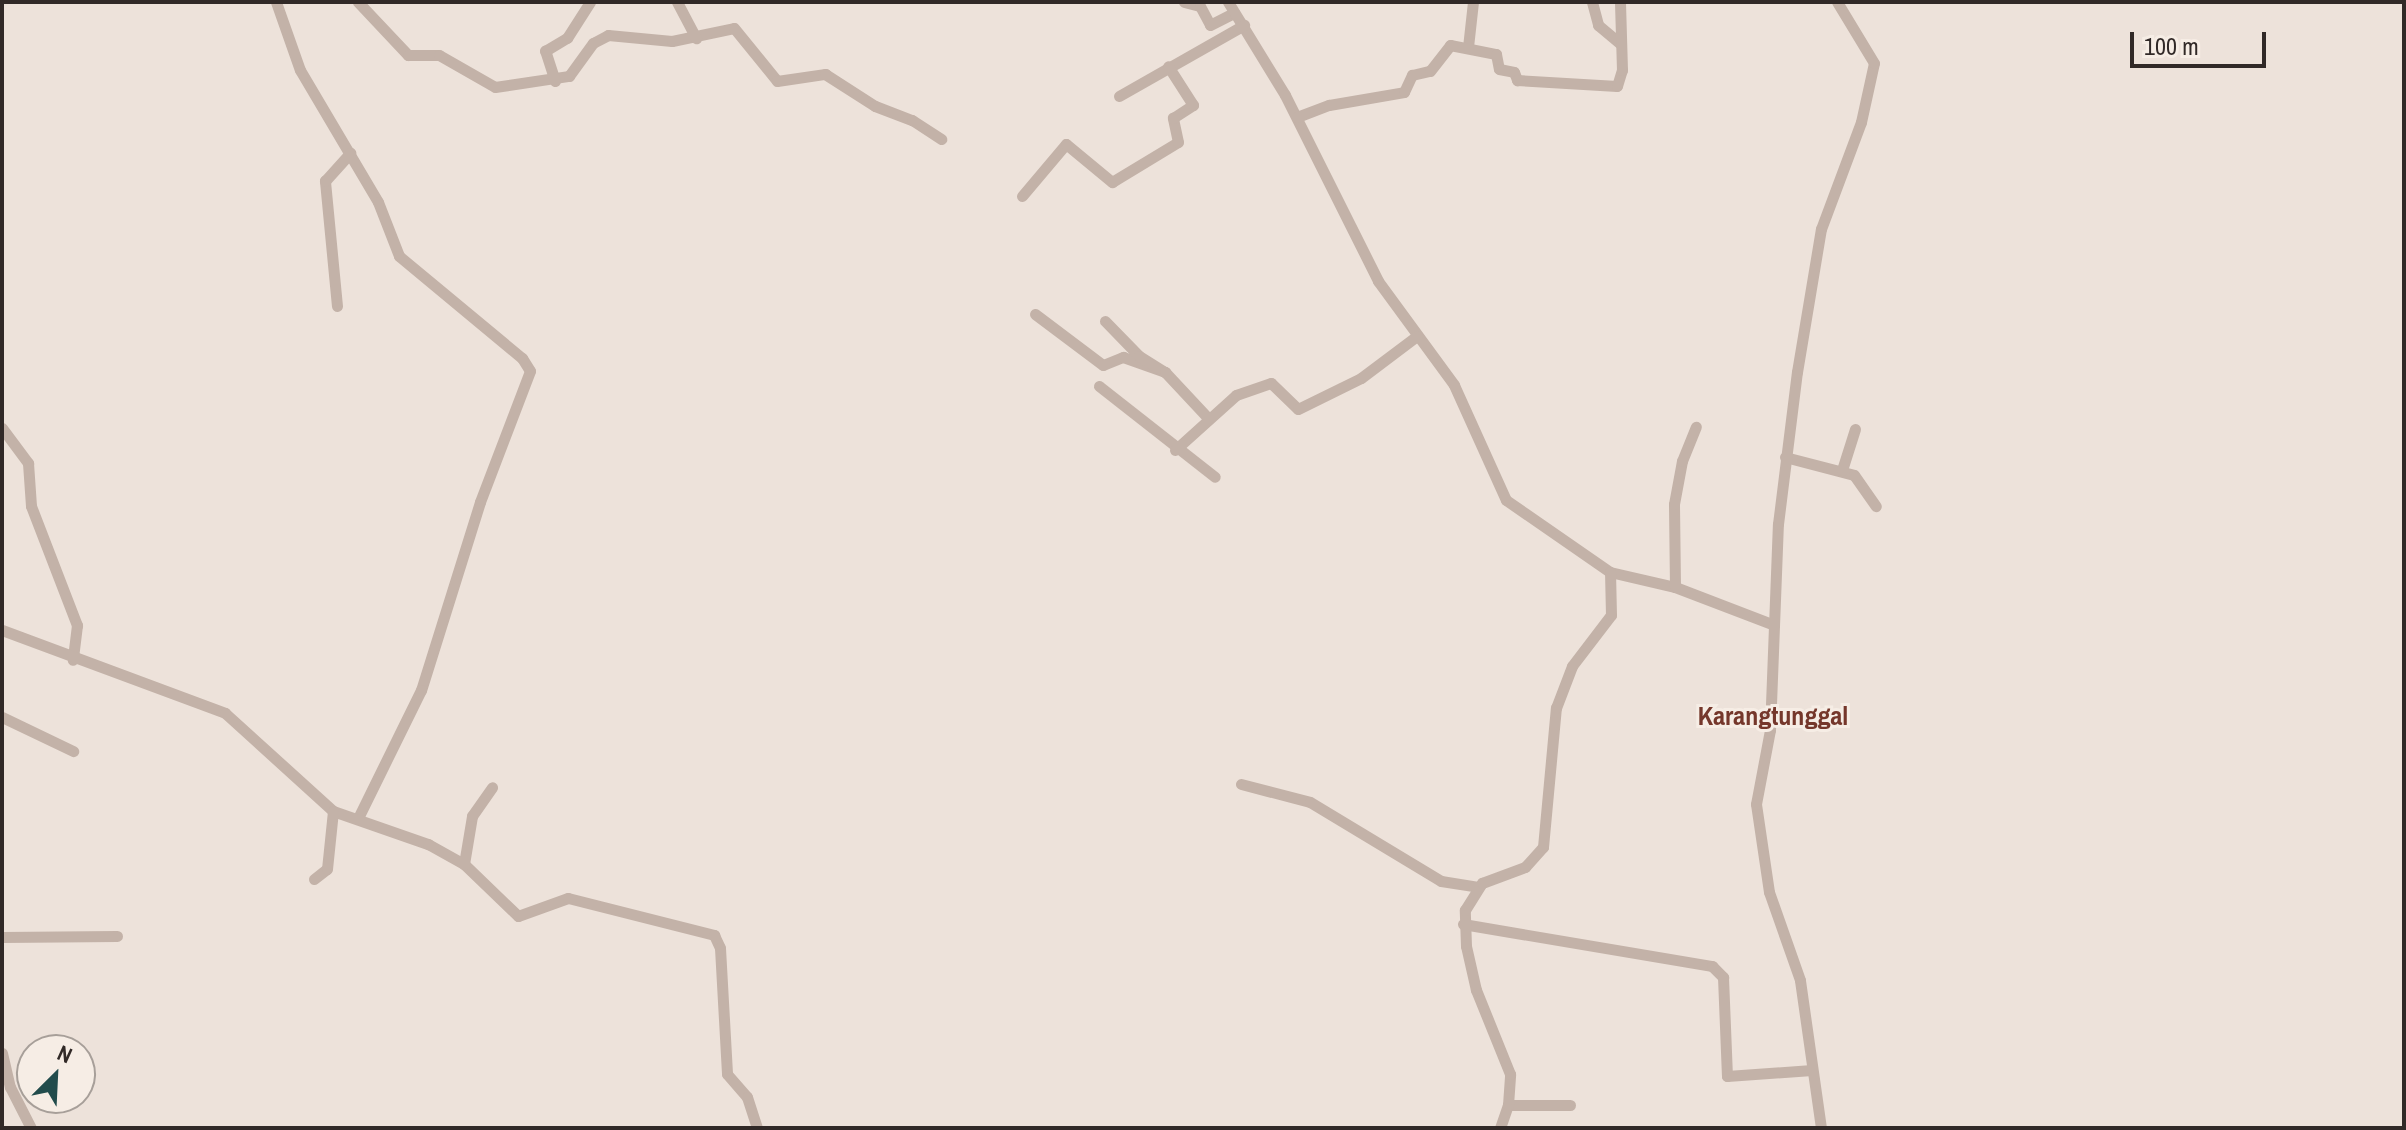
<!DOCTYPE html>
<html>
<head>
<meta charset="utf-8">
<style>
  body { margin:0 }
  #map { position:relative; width:2406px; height:1130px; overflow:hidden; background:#ede2da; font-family:"Archivo Narrow",sans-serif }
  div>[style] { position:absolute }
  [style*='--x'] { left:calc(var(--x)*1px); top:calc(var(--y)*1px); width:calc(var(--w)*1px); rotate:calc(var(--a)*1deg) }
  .minor>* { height:11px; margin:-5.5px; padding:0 5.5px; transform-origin:5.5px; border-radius:5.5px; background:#c3b2a8 }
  span { translate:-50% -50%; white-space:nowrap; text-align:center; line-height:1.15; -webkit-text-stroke:6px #f6ede5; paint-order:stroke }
  .quarter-label { font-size:26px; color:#75372b; font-weight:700 }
  .frame { position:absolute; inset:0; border:4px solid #312927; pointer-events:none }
  .north { position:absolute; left:16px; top:1034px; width:80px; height:80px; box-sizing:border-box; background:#f6ede5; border:2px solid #a79f99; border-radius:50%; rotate:24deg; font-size:22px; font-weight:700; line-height:32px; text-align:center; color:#312927 }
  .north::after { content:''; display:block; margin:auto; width:28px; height:36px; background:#224c4c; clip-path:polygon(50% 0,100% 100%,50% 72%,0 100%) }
  .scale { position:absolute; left:2130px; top:32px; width:136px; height:36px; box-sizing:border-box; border:4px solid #312927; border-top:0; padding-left:10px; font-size:24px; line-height:28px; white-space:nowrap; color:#312927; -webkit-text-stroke:6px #f6ede5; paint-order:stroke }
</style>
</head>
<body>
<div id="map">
  <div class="minor">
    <i style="--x:276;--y:2;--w:72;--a:70.6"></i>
    <i style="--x:300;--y:70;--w:153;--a:59.4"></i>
    <i style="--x:378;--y:202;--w:58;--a:68.7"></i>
    <i style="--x:399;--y:256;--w:160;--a:39.7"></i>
    <i style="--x:522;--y:358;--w:15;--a:58"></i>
    <i style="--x:530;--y:371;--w:140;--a:110.9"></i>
    <i style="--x:480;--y:502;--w:197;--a:107.4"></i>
    <i style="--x:421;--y:690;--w:143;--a:116.2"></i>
    <i style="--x:358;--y:2;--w:73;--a:46.7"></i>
    <i style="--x:408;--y:55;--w:31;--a:0"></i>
    <i style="--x:439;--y:55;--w:64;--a:29.7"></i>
    <i style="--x:495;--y:87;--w:75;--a:-8.5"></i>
    <i style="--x:569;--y:76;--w:41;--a:-54"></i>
    <i style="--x:593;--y:43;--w:17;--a:-28"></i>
    <i style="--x:608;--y:35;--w:64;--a:5.4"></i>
    <i style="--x:672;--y:41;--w:63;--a:-11.8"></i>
    <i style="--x:734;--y:28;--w:68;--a:50.9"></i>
    <i style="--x:777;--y:81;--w:49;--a:-8.3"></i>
    <i style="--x:825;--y:74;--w:59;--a:32.6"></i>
    <i style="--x:875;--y:106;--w:40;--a:21"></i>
    <i style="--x:912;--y:120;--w:35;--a:33"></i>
    <i style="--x:677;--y:2;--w:41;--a:62.2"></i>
    <i style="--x:1184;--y:2;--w:16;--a:14"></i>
    <i style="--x:1200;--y:6;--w:21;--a:62"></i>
    <i style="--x:1210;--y:25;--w:27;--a:-27"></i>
    <i style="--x:1228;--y:2;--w:109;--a:58.5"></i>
    <i style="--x:1285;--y:95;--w:208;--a:63.4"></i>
    <i style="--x:1378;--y:281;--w:129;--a:53.8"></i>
    <i style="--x:1454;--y:385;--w:126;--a:65.7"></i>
    <i style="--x:1506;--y:500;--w:126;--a:34.7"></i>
    <i style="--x:1610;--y:572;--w:67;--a:13"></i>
    <i style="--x:1675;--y:587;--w:106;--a:21"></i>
    <i style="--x:1592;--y:2;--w:24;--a:75"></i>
    <i style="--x:1598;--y:25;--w:30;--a:40"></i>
    <i style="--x:1468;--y:47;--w:45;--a:-83.7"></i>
    <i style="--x:555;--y:81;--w:32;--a:-108"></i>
    <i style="--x:545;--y:51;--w:26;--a:-31"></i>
    <i style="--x:567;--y:38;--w:43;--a:-57.4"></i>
    <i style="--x:1119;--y:96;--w:144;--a:-29.6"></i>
    <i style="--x:1297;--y:117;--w:34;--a:-21"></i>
    <i style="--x:1329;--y:105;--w:76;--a:-9.8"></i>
    <i style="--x:1404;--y:92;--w:19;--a:-65"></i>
    <i style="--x:1412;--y:75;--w:18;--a:-13"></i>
    <i style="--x:1430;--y:71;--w:33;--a:-52"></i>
    <i style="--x:1450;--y:45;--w:47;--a:11.1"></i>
    <i style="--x:1496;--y:54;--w:15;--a:79"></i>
    <i style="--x:1499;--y:69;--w:15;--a:11"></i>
    <i style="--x:1514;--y:72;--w:9;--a:69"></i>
    <i style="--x:1517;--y:80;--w:100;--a:3.4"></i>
    <i style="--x:1617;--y:86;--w:17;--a:-73"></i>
    <i style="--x:1622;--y:70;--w:68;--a:-91.7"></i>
    <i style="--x:1022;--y:196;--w:68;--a:-49.8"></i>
    <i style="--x:1066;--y:144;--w:60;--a:39.6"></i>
    <i style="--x:1112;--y:182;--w:77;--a:-31.2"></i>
    <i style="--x:1178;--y:142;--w:25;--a:-102"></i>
    <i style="--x:1173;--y:118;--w:24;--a:-33"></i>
    <i style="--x:1193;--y:105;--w:46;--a:-122.7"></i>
    <i style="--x:337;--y:306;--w:126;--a:-95.5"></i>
    <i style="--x:325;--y:181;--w:38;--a:-48"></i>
    <i style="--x:1035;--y:314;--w:85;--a:36.9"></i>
    <i style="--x:1103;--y:365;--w:22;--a:-22"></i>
    <i style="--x:1123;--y:357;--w:45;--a:19.7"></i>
    <i style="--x:1105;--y:321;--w:49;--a:45.8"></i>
    <i style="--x:1139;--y:356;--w:31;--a:32"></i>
    <i style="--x:1165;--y:372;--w:62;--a:47"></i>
    <i style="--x:1099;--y:386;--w:147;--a:38.1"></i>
    <i style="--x:2;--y:428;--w:44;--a:53.4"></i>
    <i style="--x:28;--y:463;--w:43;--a:86"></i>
    <i style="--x:31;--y:506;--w:128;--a:68.9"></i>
    <i style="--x:77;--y:625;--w:35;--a:97"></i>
    <i style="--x:1175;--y:450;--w:82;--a:-42"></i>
    <i style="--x:1236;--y:395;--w:37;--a:-19"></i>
    <i style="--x:1271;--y:383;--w:37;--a:44"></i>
    <i style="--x:1298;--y:409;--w:70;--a:-26.2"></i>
    <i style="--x:1361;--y:378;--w:70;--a:-36.9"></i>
    <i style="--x:1785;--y:457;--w:71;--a:14.6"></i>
    <i style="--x:1854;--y:475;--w:38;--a:55"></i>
    <i style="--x:1842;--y:470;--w:43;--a:-72.4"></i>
    <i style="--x:1675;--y:587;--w:83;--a:-90.7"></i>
    <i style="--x:1674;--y:504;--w:44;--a:-79.5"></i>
    <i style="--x:1682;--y:461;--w:37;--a:-68"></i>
    <i style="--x:2;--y:630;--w:238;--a:20.4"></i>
    <i style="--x:225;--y:713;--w:146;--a:42.2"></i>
    <i style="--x:333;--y:811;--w:101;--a:19.2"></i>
    <i style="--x:428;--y:844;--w:41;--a:29.1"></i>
    <i style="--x:464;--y:864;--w:75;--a:43.9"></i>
    <i style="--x:518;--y:916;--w:53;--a:-19.8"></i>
    <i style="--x:568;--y:898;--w:151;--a:14.2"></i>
    <i style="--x:714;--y:935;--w:14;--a:65"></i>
    <i style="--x:720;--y:948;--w:126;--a:86.8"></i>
    <i style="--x:727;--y:1074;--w:30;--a:49"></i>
    <i style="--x:747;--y:1097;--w:33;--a:72"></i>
    <i style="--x:1711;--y:714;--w:60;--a:4.8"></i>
    <i style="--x:2;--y:717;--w:79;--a:25.6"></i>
    <i style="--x:1241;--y:784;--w:71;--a:14.6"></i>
    <i style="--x:1310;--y:802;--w:153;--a:31.1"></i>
    <i style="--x:1441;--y:881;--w:36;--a:9"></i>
    <i style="--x:464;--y:864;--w:49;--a:-80.5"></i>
    <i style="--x:472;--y:816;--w:35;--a:-55"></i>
    <i style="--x:314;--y:879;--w:16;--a:-38"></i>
    <i style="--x:327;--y:869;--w:58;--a:-84.1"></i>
    <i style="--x:1463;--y:924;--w:253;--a:9.6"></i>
    <i style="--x:1712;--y:966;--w:16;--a:45"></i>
    <i style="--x:1723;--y:977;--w:99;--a:87.7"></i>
    <i style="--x:1727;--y:1076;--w:85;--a:-4"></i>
    <i style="--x:2;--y:937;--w:115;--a:-0.5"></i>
    <i style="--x:2;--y:1053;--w:35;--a:77"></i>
    <i style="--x:10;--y:1087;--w:46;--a:62.9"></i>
    <i style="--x:1508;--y:1105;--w:62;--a:0"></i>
    <i style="--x:1500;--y:1128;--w:24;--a:-71"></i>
    <i style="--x:1508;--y:1105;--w:31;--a:-86"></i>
    <i style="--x:1510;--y:1074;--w:91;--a:-112"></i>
    <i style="--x:1476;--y:990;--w:45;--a:-102.8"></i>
    <i style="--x:1466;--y:946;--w:36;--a:-92"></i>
    <i style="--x:1465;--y:910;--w:32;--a:-58"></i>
    <i style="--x:1482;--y:883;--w:46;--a:-20.4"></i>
    <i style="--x:1525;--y:867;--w:27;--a:-48"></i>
    <i style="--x:1543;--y:847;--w:140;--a:-84.7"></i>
    <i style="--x:1556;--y:708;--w:45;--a:-69.1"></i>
    <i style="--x:1572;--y:666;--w:64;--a:-52.6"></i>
    <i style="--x:1611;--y:615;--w:43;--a:-91.3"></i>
    <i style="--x:1821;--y:1128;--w:149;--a:-98.1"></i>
    <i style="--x:1800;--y:980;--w:93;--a:-109.4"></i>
    <i style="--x:1769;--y:892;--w:89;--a:-98.4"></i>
    <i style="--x:1756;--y:804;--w:75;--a:-79.3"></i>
    <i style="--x:1770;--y:730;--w:206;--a:-87.8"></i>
    <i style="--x:1778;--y:524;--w:153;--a:-82.9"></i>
    <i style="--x:1797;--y:372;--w:145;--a:-80.5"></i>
    <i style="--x:1821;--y:229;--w:114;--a:-69.5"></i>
    <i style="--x:1861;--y:122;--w:60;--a:-77.6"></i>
    <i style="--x:1874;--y:63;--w:71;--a:-121.2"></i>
  </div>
  <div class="quarter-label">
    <span style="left:1773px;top:716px">Karangtunggal</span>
  </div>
  <div class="frame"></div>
  <div class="north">N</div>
  <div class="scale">100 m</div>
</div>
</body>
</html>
